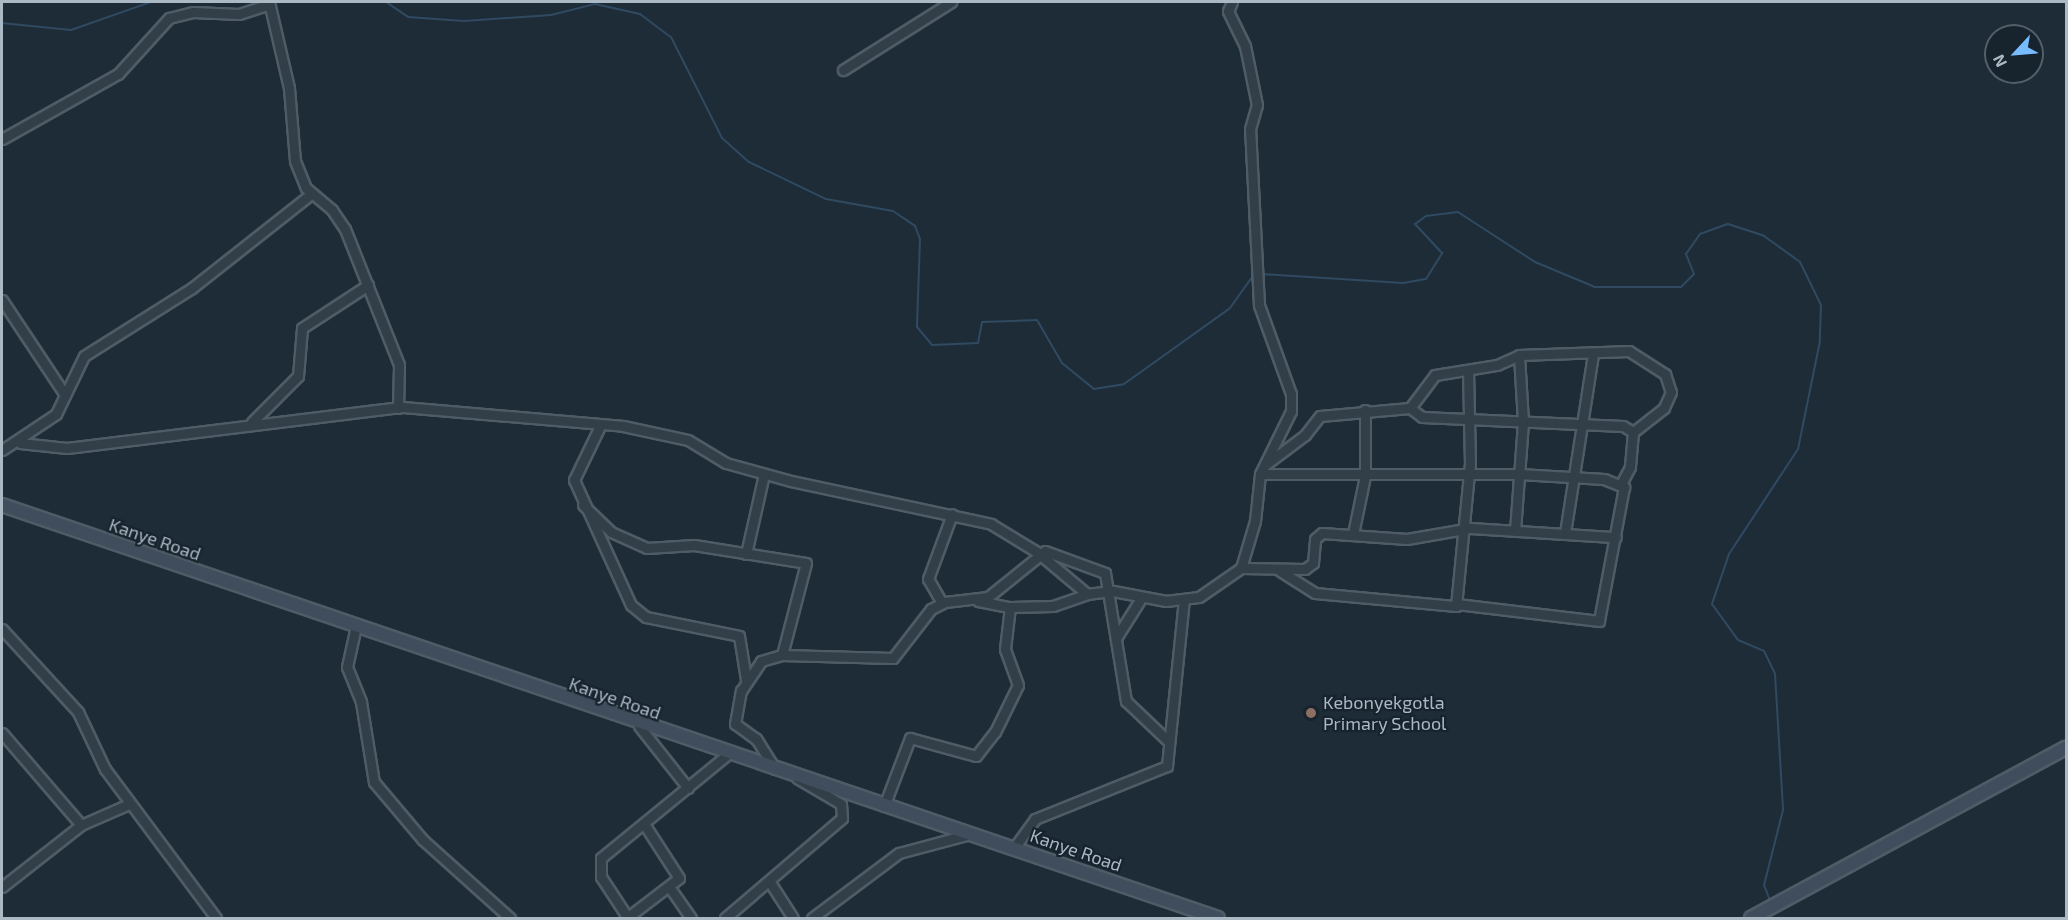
<!DOCTYPE html>
<html>
<head>
<meta charset="utf-8">
<style>
  body { margin:0 }
  #map { position:relative; width:2068px; height:920px; overflow:hidden; background:#1e2c38; font-family:"Exo 2",sans-serif }
  div>[style] { position:absolute }
  [style*='--x'] { left:calc(var(--x)*1px); top:calc(var(--y)*1px); width:calc(var(--w)*1px); rotate:calc(var(--a)*1deg) }
  .stream>* { height:2px; margin:-1px; padding:0 1px; transform-origin:1px; border-radius:1px; background:#304a61 }
  .roads { filter:drop-shadow(2px 0 #4f5c66) drop-shadow(-2px 0 #4f5c66) drop-shadow(0 2px #4f5c66) drop-shadow(0 -2px #4f5c66) }
  .street>* { height:9px; margin:-4.5px; padding:0 4.5px; transform-origin:4.5px; border-radius:4.5px; background:#323e48 }
  .secondary>* { height:12px; margin:-6px; padding:0 6px; transform-origin:6px; border-radius:6px; background:#3f4d5c }
  .dots>* { width:16px; height:16px; translate:-50% -50%; box-sizing:border-box; border:3px solid #17232d; border-radius:50% }
  span { translate:-50% -50%; white-space:nowrap; text-align:center; line-height:1.15; -webkit-text-stroke:4.5px #17232d; paint-order:stroke }
  .street-label { font-size:18px; color:#abb9c5 }
  .poi-label { font-size:18px; color:#abb9c5 }
  .left { translate:0 -50%; text-align:left }
  .frame { position:absolute; inset:0; border:3px solid #abb9c5; pointer-events:none }
  .north { position:absolute; left:1984px; top:24px; width:60px; height:60px; box-sizing:border-box; background:#17232d; border:2px solid #525f6a; border-radius:50%; rotate:244deg; font-size:16px; font-weight:700; line-height:24px; text-align:center; color:#abb9c5 }
  .north::after { content:''; display:block; margin:auto; width:21px; height:27px; background:#77bcff; clip-path:polygon(50% 0,100% 100%,50% 72%,0 100%) }
</style>
</head>
<body>
<div id="map">
  <div class="stream">
    <i style="--x:386;--y:2;--w:27;--a:34"></i>
    <i style="--x:408;--y:17;--w:56;--a:4.1"></i>
    <i style="--x:464;--y:21;--w:87;--a:-3.9"></i>
    <i style="--x:551;--y:15;--w:45;--a:-14"></i>
    <i style="--x:595;--y:4;--w:46;--a:12.5"></i>
    <i style="--x:640;--y:14;--w:39;--a:37"></i>
    <i style="--x:671;--y:37;--w:113;--a:63.2"></i>
    <i style="--x:722;--y:138;--w:36;--a:42"></i>
    <i style="--x:749;--y:162;--w:85;--a:25.7"></i>
    <i style="--x:826;--y:199;--w:68;--a:10.2"></i>
    <i style="--x:893;--y:211;--w:27;--a:34"></i>
    <i style="--x:915;--y:226;--w:14;--a:69"></i>
    <i style="--x:920;--y:239;--w:88;--a:92"></i>
    <i style="--x:917;--y:327;--w:23;--a:50"></i>
    <i style="--x:932;--y:345;--w:46;--a:-2.5"></i>
    <i style="--x:978;--y:343;--w:21;--a:-79"></i>
    <i style="--x:982;--y:322;--w:55;--a:-2.1"></i>
    <i style="--x:1037;--y:320;--w:50;--a:59.8"></i>
    <i style="--x:1062;--y:363;--w:41;--a:39.1"></i>
    <i style="--x:1094;--y:389;--w:30;--a:-9"></i>
    <i style="--x:1124;--y:384;--w:130;--a:-35.6"></i>
    <i style="--x:1230;--y:308;--w:43;--a:-54.5"></i>
    <i style="--x:2;--y:23;--w:69;--a:5.8"></i>
    <i style="--x:71;--y:30;--w:85;--a:-19.3"></i>
    <i style="--x:1261;--y:274;--w:142;--a:3.6"></i>
    <i style="--x:1403;--y:283;--w:23;--a:-10"></i>
    <i style="--x:1426;--y:279;--w:31;--a:-58"></i>
    <i style="--x:1442;--y:253;--w:40;--a:-133"></i>
    <i style="--x:1415;--y:224;--w:14;--a:-36"></i>
    <i style="--x:1426;--y:216;--w:32;--a:-7"></i>
    <i style="--x:1458;--y:212;--w:92;--a:33"></i>
    <i style="--x:1535;--y:262;--w:65;--a:22.6"></i>
    <i style="--x:1595;--y:287;--w:86;--a:0"></i>
    <i style="--x:1681;--y:287;--w:18;--a:-45"></i>
    <i style="--x:1694;--y:274;--w:22;--a:-112"></i>
    <i style="--x:1686;--y:254;--w:24;--a:-55"></i>
    <i style="--x:1700;--y:234;--w:30;--a:-20"></i>
    <i style="--x:1728;--y:224;--w:38;--a:18"></i>
    <i style="--x:1764;--y:236;--w:44;--a:35.8"></i>
    <i style="--x:1800;--y:262;--w:48;--a:64"></i>
    <i style="--x:1821;--y:305;--w:36;--a:92"></i>
    <i style="--x:1820;--y:341;--w:110;--a:101.5"></i>
    <i style="--x:1798;--y:449;--w:126;--a:123.3"></i>
    <i style="--x:1729;--y:554;--w:53;--a:108.8"></i>
    <i style="--x:1712;--y:604;--w:44;--a:54.2"></i>
    <i style="--x:1738;--y:640;--w:28;--a:23"></i>
    <i style="--x:1764;--y:651;--w:25;--a:64"></i>
    <i style="--x:1775;--y:674;--w:136;--a:86.6"></i>
    <i style="--x:1783;--y:810;--w:77;--a:104.2"></i>
    <i style="--x:1764;--y:885;--w:17;--a:69"></i>
  </div>
  <div class="roads">
    <div class="street">
      <i style="--x:269;--y:2;--w:88;--a:76.9"></i>
      <i style="--x:289;--y:88;--w:73;--a:85.3"></i>
      <i style="--x:295;--y:161;--w:29;--a:68"></i>
      <i style="--x:306;--y:188;--w:34;--a:40"></i>
      <i style="--x:332;--y:210;--w:23;--a:56"></i>
      <i style="--x:345;--y:229;--w:146;--a:68.3"></i>
      <i style="--x:399;--y:365;--w:43;--a:91.3"></i>
      <i style="--x:843;--y:70;--w:128;--a:-32.2"></i>
      <i style="--x:2;--y:139;--w:133;--a:-29.3"></i>
      <i style="--x:118;--y:74;--w:76;--a:-47.7"></i>
      <i style="--x:169;--y:18;--w:25;--a:-14"></i>
      <i style="--x:193;--y:12;--w:46;--a:2.5"></i>
      <i style="--x:239;--y:14;--w:32;--a:-18"></i>
      <i style="--x:2;--y:300;--w:114;--a:56.4"></i>
      <i style="--x:1410;--y:408;--w:15;--a:37"></i>
      <i style="--x:1422;--y:417;--w:201;--a:2.6"></i>
      <i style="--x:1623;--y:426;--w:12;--a:31"></i>
      <i style="--x:252;--y:422;--w:65;--a:-45"></i>
      <i style="--x:298;--y:376;--w:48;--a:-85.2"></i>
      <i style="--x:302;--y:328;--w:79;--a:-33.1"></i>
      <i style="--x:600;--y:426;--w:60;--a:115.7"></i>
      <i style="--x:574;--y:480;--w:137;--a:65.5"></i>
      <i style="--x:631;--y:605;--w:19;--a:39"></i>
      <i style="--x:646;--y:617;--w:95;--a:11.5"></i>
      <i style="--x:739;--y:636;--w:44;--a:80.8"></i>
      <i style="--x:20;--y:443;--w:47;--a:6.1"></i>
      <i style="--x:67;--y:448;--w:338;--a:-7"></i>
      <i style="--x:403;--y:407;--w:221;--a:4.9"></i>
      <i style="--x:623;--y:426;--w:66;--a:12.2"></i>
      <i style="--x:688;--y:440;--w:44;--a:31.2"></i>
      <i style="--x:726;--y:463;--w:67;--a:15.5"></i>
      <i style="--x:791;--y:481;--w:205;--a:12.1"></i>
      <i style="--x:991;--y:524;--w:54;--a:31.3"></i>
      <i style="--x:1037;--y:552;--w:65;--a:40"></i>
      <i style="--x:1087;--y:594;--w:26;--a:-7"></i>
      <i style="--x:1113;--y:591;--w:54;--a:10.7"></i>
      <i style="--x:1166;--y:601;--w:33;--a:-7"></i>
      <i style="--x:1199;--y:597;--w:51;--a:-34.6"></i>
      <i style="--x:1241;--y:568;--w:49;--a:-73.4"></i>
      <i style="--x:1255;--y:521;--w:47;--a:-83.9"></i>
      <i style="--x:1260;--y:474;--w:70;--a:-63.8"></i>
      <i style="--x:1291;--y:411;--w:17;--a:-90"></i>
      <i style="--x:1291;--y:394;--w:95;--a:-109.8"></i>
      <i style="--x:1259;--y:305;--w:176;--a:-92.9"></i>
      <i style="--x:1250;--y:129;--w:25;--a:-74"></i>
      <i style="--x:1257;--y:105;--w:60;--a:-101.5"></i>
      <i style="--x:1245;--y:46;--w:39;--a:-116"></i>
      <i style="--x:1228;--y:11;--w:10;--a:-66"></i>
      <i style="--x:2;--y:450;--w:65;--a:-33.7"></i>
      <i style="--x:56;--y:414;--w:64;--a:-64.2"></i>
      <i style="--x:84;--y:356;--w:128;--a:-32.2"></i>
      <i style="--x:192;--y:288;--w:152;--a:-38.3"></i>
      <i style="--x:1265;--y:465;--w:50;--a:-36.9"></i>
      <i style="--x:1305;--y:435;--w:24;--a:-52"></i>
      <i style="--x:1320;--y:416;--w:90;--a:-5.1"></i>
      <i style="--x:1410;--y:408;--w:41;--a:-52.9"></i>
      <i style="--x:1435;--y:375;--w:63;--a:-9.2"></i>
      <i style="--x:1497;--y:365;--w:24;--a:-24"></i>
      <i style="--x:1519;--y:355;--w:110;--a:-2.1"></i>
      <i style="--x:1629;--y:351;--w:43;--a:32.6"></i>
      <i style="--x:1665;--y:374;--w:19;--a:72"></i>
      <i style="--x:1671;--y:392;--w:17;--a:114"></i>
      <i style="--x:1664;--y:408;--w:39;--a:142"></i>
      <i style="--x:1633;--y:432;--w:35;--a:95"></i>
      <i style="--x:1630;--y:467;--w:19;--a:118"></i>
      <i style="--x:1260;--y:474;--w:259;--a:0"></i>
      <i style="--x:1519;--y:474;--w:85;--a:3.4"></i>
      <i style="--x:1604;--y:479;--w:22;--a:22"></i>
      <i style="--x:1624;--y:487;--w:136;--a:100.6"></i>
      <i style="--x:1599;--y:621;--w:143;--a:-173.2"></i>
      <i style="--x:583;--y:505;--w:39;--a:44"></i>
      <i style="--x:611;--y:532;--w:39;--a:24"></i>
      <i style="--x:647;--y:548;--w:47;--a:-3.7"></i>
      <i style="--x:694;--y:545;--w:113;--a:9.1"></i>
      <i style="--x:806;--y:563;--w:95;--a:104.6"></i>
      <i style="--x:1515;--y:531;--w:110;--a:-85.8"></i>
      <i style="--x:1523;--y:421;--w:66;--a:-93.5"></i>
      <i style="--x:1565;--y:533;--w:180;--a:-81.1"></i>
      <i style="--x:1353;--y:534;--w:59;--a:-78.3"></i>
      <i style="--x:1365;--y:476;--w:66;--a:-90"></i>
      <i style="--x:746;--y:554;--w:82;--a:-77.3"></i>
      <i style="--x:1241;--y:568;--w:64;--a:0.9"></i>
      <i style="--x:1305;--y:569;--w:10;--a:-37"></i>
      <i style="--x:1313;--y:563;--w:24;--a:-85"></i>
      <i style="--x:1315;--y:539;--w:9;--a:-41"></i>
      <i style="--x:1322;--y:533;--w:85;--a:4"></i>
      <i style="--x:1407;--y:539;--w:65;--a:-9.8"></i>
      <i style="--x:1471;--y:528;--w:145;--a:3.6"></i>
      <i style="--x:1280;--y:571;--w:41;--a:32.2"></i>
      <i style="--x:1315;--y:593;--w:142;--a:5.3"></i>
      <i style="--x:1456;--y:606;--w:143;--a:-84.4"></i>
      <i style="--x:1470;--y:464;--w:93;--a:-91.2"></i>
      <i style="--x:978;--y:601;--w:33;--a:11"></i>
      <i style="--x:1010;--y:607;--w:43;--a:-1.3"></i>
      <i style="--x:1053;--y:606;--w:36;--a:-19"></i>
      <i style="--x:942;--y:603;--w:28;--a:-120"></i>
      <i style="--x:928;--y:579;--w:69;--a:-69.7"></i>
      <i style="--x:356;--y:626;--w:42;--a:102.4"></i>
      <i style="--x:347;--y:667;--w:38;--a:68"></i>
      <i style="--x:361;--y:702;--w:81;--a:80.8"></i>
      <i style="--x:374;--y:782;--w:76;--a:49.8"></i>
      <i style="--x:423;--y:840;--w:117;--a:41.9"></i>
      <i style="--x:2;--y:629;--w:113;--a:47.5"></i>
      <i style="--x:78;--y:712;--w:63;--a:64.7"></i>
      <i style="--x:105;--y:769;--w:186;--a:53.3"></i>
      <i style="--x:1116;--y:638;--w:45;--a:-57.7"></i>
      <i style="--x:639;--y:726;--w:79;--a:51.7"></i>
      <i style="--x:2;--y:733;--w:121;--a:49.3"></i>
      <i style="--x:775;--y:769;--w:36;--a:-122"></i>
      <i style="--x:756;--y:739;--w:26;--a:-144"></i>
      <i style="--x:735;--y:724;--w:34;--a:-80"></i>
      <i style="--x:741;--y:691;--w:36;--a:-56"></i>
      <i style="--x:761;--y:661;--w:22;--a:-16"></i>
      <i style="--x:782;--y:655;--w:111;--a:1.5"></i>
      <i style="--x:893;--y:658;--w:62;--a:-52.2"></i>
      <i style="--x:931;--y:609;--w:16;--a:-27"></i>
      <i style="--x:945;--y:602;--w:43;--a:-6.6"></i>
      <i style="--x:988;--y:597;--w:73;--a:-38.9"></i>
      <i style="--x:1045;--y:551;--w:64;--a:20.1"></i>
      <i style="--x:1105;--y:573;--w:130;--a:80.7"></i>
      <i style="--x:1126;--y:701;--w:58;--a:43.6"></i>
      <i style="--x:884;--y:806;--w:73;--a:-69.1"></i>
      <i style="--x:910;--y:738;--w:68;--a:15.3"></i>
      <i style="--x:976;--y:756;--w:31;--a:-52"></i>
      <i style="--x:995;--y:732;--w:52;--a:-63.9"></i>
      <i style="--x:1018;--y:685;--w:38;--a:-110"></i>
      <i style="--x:1005;--y:649;--w:42;--a:-83.2"></i>
      <i style="--x:1014;--y:848;--w:36;--a:-54"></i>
      <i style="--x:1035;--y:819;--w:142;--a:-21.9"></i>
      <i style="--x:1167;--y:766;--w:167;--a:-84.2"></i>
      <i style="--x:771;--y:884;--w:40;--a:57.1"></i>
      <i style="--x:2;--y:887;--w:100;--a:-38.1"></i>
      <i style="--x:81;--y:825;--w:52;--a:-23.6"></i>
      <i style="--x:670;--y:888;--w:37;--a:55"></i>
      <i style="--x:628;--y:917;--w:64;--a:-37.4"></i>
      <i style="--x:679;--y:878;--w:64;--a:-122.9"></i>
      <i style="--x:628;--y:918;--w:49;--a:-123.4"></i>
      <i style="--x:601;--y:877;--w:19;--a:-90"></i>
      <i style="--x:601;--y:858;--w:164;--a:-39.3"></i>
      <i style="--x:725;--y:918;--w:154;--a:-40.5"></i>
      <i style="--x:842;--y:818;--w:14;--a:-94"></i>
      <i style="--x:841;--y:804;--w:51;--a:-149.4"></i>
      <i style="--x:812;--y:918;--w:109;--a:-36.8"></i>
      <i style="--x:899;--y:853;--w:73;--a:-15"></i>
    </div>
    <div class="secondary">
      <i style="--x:2;--y:505;--w:1284;--a:18.76"></i>
      <i style="--x:1751;--y:918;--w:358;--a:-28.4"></i>
    </div>
  </div>
  <div class="dots">
    <i style="left:1311px;top:713px;background:#8d6e63"></i>
  </div>
  <div class="street-label">
    <span style="left:155px;top:539px;rotate:19deg">Kanye Road</span>
    <span style="left:615px;top:698px;rotate:19deg">Kanye Road</span>
    <span style="left:1076px;top:850px;rotate:19deg">Kanye Road</span>
  </div>
  <div class="poi-label">
    <span class="left" style="left:1323px;top:713px">Kebonyekgotla<br>Primary School</span>
  </div>
  <div class="frame"></div>
  <div class="north">N</div>
</div>
</body>
</html>
